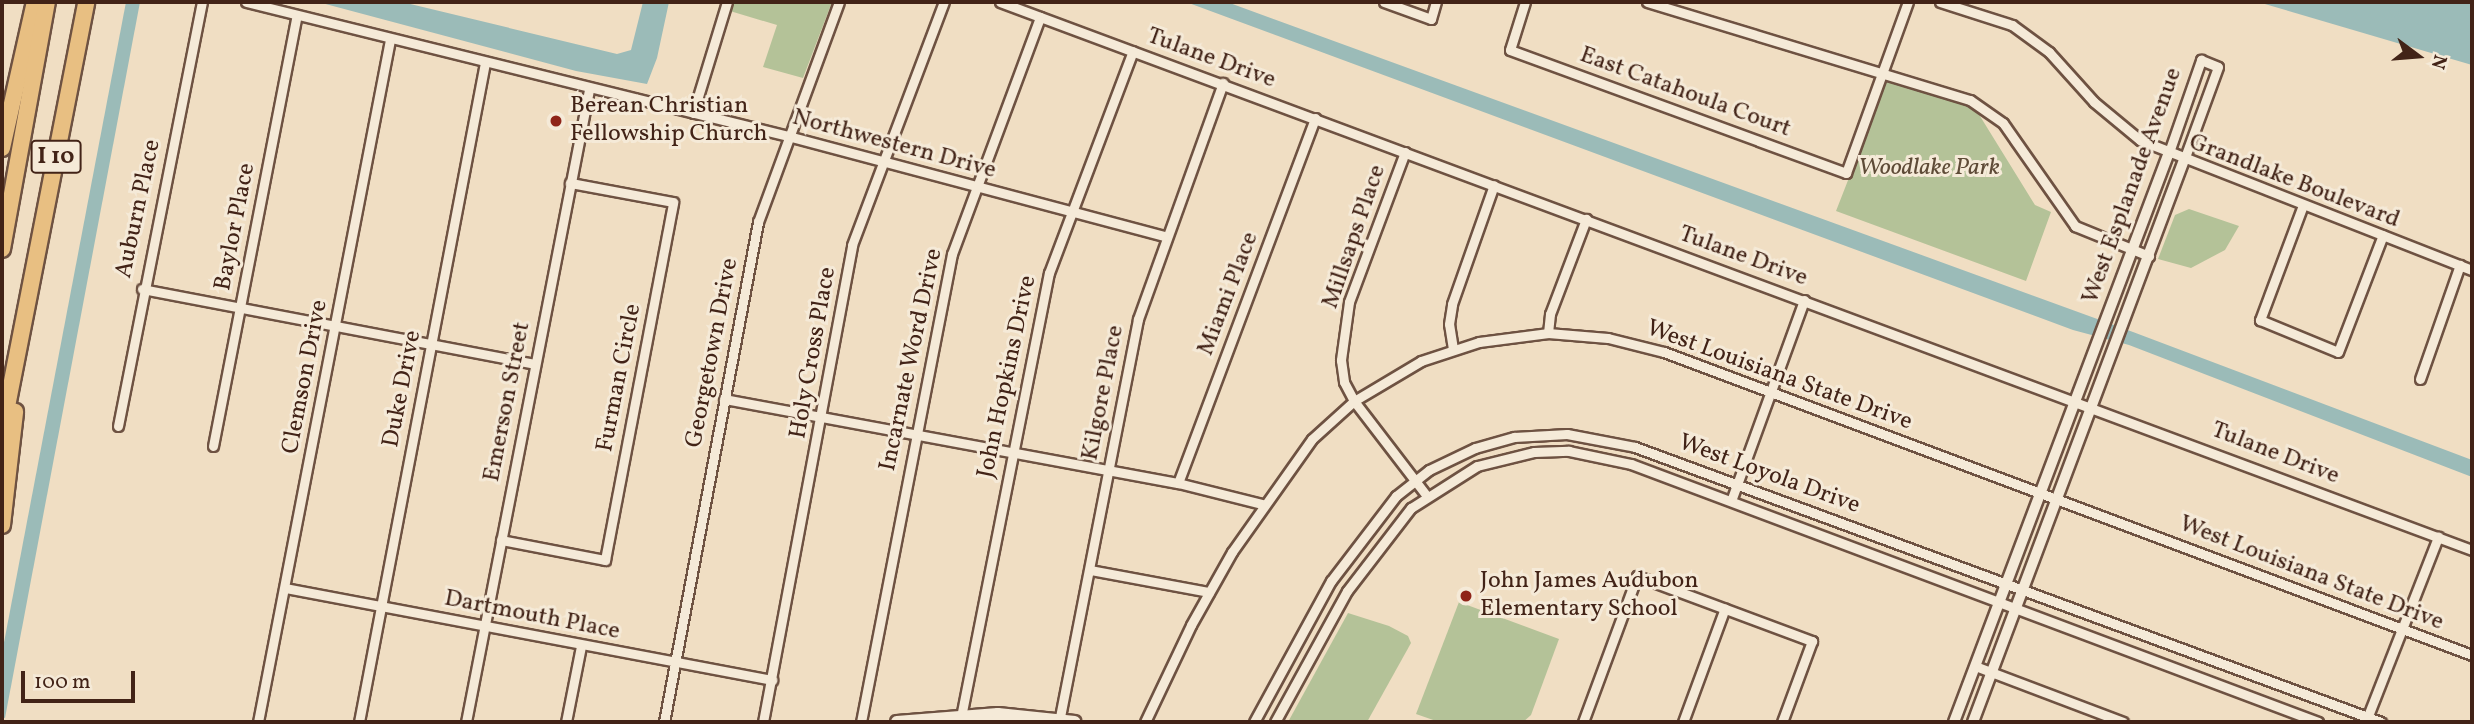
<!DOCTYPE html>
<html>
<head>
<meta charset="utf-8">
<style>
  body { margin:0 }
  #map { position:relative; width:2474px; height:724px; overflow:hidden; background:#f0dec3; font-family:Vollkorn,serif }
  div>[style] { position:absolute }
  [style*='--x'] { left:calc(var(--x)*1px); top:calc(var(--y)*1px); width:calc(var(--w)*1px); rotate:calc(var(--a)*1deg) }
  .green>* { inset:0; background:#b4c298 }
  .water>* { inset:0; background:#9bbbb8 }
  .roads { filter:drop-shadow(2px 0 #6e5242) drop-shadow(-2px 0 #6e5242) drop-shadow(0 2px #6e5242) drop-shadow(0 -2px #6e5242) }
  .minor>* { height:9px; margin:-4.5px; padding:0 4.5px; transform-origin:4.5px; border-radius:4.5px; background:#f5ead8 }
  .tertiary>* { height:10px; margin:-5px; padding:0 5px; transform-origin:5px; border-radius:5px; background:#f5ead8 }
  .secondary>* { height:12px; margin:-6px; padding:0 6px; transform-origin:6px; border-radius:6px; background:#f5ead8 }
  .motorway>* { height:16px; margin:-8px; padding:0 8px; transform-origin:8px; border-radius:8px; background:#e8bf82 }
  .dots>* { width:19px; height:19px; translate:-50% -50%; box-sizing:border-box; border:4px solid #f5ead8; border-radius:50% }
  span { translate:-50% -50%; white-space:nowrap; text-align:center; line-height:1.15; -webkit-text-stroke:6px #f5ead8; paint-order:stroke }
  .shield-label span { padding:2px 5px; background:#f5ead8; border:2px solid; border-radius:5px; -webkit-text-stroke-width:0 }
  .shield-label { font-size:23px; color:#422317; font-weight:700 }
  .street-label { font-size:24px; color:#422317 }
  .poi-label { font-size:24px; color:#422317 }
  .left { translate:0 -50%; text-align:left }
  .park-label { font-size:24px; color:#5e4b37; font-style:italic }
  .frame { position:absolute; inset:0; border:4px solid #422317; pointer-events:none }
  .north { position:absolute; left:2383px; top:21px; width:70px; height:70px; -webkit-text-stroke:5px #f5ead8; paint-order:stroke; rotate:106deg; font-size:19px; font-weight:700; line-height:28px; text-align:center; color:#422317 }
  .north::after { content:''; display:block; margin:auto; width:24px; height:32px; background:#422317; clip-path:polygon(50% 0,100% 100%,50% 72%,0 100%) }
  .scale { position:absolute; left:21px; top:671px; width:114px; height:32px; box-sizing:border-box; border:4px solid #422317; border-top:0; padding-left:9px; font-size:21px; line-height:24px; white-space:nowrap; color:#422317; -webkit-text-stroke:5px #f5ead8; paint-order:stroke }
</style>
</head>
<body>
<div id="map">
  <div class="green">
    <i style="clip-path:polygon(733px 2px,832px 2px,803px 78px,763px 67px,777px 25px,730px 11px)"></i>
    <i style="clip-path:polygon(1888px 78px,1975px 108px,2035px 205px,2051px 212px,2026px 281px,1836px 211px)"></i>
    <i style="clip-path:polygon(2189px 209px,2239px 226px,2225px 250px,2191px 268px,2158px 259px,2175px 215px)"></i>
    <i style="clip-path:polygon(1459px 602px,1559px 639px,1531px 715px,1523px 722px,1439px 722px,1416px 714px)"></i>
    <i style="clip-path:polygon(1348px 613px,1389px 626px,1408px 636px,1411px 643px,1367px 722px,1288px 722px)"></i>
  </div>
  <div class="water">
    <i style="clip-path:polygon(126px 2px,140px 2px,5px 718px,2px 717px,2px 653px)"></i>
    <i style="clip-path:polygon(318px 2px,402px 2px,617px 54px,631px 50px,643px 2px,669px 2px,657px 58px,647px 84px,576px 71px)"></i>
    <i style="clip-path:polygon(1186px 2px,1227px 2px,2133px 332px,2472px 460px,2472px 477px,2129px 345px,2073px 330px)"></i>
    <i style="clip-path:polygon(2258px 2px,2472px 2px,2472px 65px)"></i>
  </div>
  <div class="roads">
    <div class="minor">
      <i style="--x:246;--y:2;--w:558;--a:13.89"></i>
      <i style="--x:788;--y:136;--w:390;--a:14.9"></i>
      <i style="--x:1000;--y:2;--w:1571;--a:20.42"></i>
      <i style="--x:1384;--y:2;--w:50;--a:19.9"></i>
      <i style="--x:1431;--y:19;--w:18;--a:-74"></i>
      <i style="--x:1525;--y:2;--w:50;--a:107.4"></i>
      <i style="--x:1510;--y:50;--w:358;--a:20.1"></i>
      <i style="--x:1846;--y:173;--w:182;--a:-70.1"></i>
      <i style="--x:1647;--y:2;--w:338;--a:16.9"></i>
      <i style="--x:1970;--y:100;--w:40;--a:34.9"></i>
      <i style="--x:2003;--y:123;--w:126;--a:55"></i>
      <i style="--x:2075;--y:226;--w:80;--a:22.1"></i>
      <i style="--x:1940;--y:2;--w:76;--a:17.7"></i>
      <i style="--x:2012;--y:25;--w:46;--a:36.1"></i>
      <i style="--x:2049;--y:52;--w:67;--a:48"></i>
      <i style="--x:2094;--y:102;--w:60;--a:39.6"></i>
      <i style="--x:2140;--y:140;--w:357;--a:21.4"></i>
      <i style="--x:693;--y:113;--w:116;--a:-73"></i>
      <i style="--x:1405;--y:152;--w:160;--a:110.5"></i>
      <i style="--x:1349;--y:302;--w:59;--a:97.9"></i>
      <i style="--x:1341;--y:360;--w:22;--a:82"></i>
      <i style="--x:1344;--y:382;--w:21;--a:62"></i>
      <i style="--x:1354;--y:401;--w:118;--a:52.5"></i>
      <i style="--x:2168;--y:155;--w:101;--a:-70.8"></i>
      <i style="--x:2201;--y:60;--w:18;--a:22"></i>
      <i style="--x:2218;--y:67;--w:99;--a:110.1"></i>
      <i style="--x:2303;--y:205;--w:123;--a:110.5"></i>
      <i style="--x:2260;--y:320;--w:84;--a:22.3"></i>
      <i style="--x:2338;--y:352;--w:125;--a:-69"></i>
      <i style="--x:142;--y:289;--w:399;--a:10.8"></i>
      <i style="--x:1548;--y:333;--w:19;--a:-84"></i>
      <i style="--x:1550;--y:314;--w:102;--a:-69.2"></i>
      <i style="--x:1453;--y:349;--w:25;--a:-99"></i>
      <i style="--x:1449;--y:324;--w:20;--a:-81"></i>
      <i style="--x:1452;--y:304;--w:126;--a:-70.6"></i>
      <i style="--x:2420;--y:379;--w:121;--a:-70.7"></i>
      <i style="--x:724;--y:399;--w:462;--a:10.5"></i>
      <i style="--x:1178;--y:483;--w:87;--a:14"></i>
      <i style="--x:118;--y:426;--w:432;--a:-78.8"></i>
      <i style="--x:213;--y:446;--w:439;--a:-79"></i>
      <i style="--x:1178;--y:483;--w:390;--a:-69.4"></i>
      <i style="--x:1731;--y:501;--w:214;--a:-70"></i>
      <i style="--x:501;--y:540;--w:106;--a:10.9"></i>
      <i style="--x:605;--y:560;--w:364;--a:-79.2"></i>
      <i style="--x:673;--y:202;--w:105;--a:-169.5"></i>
      <i style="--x:1090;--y:570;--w:121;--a:10.5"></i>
      <i style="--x:285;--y:588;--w:496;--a:10.7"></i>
      <i style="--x:1975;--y:666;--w:158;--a:20.7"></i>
      <i style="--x:2366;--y:721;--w:198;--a:-68.6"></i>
      <i style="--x:258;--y:722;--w:695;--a:-79.05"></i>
      <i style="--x:359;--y:722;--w:671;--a:-79.18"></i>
      <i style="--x:466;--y:722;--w:644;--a:-78.99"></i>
      <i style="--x:566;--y:722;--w:77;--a:-78.8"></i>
      <i style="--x:664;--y:722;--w:509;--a:-79.35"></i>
      <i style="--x:758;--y:222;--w:234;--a:-69.8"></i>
      <i style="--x:763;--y:722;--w:485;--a:-79.4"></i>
      <i style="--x:852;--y:245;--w:260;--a:-69.3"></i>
      <i style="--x:861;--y:722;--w:477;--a:-79"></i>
      <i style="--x:952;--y:254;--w:253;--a:-69.6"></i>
      <i style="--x:960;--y:722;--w:458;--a:-78.8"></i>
      <i style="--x:1049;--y:273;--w:237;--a:-69.3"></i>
      <i style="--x:1059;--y:722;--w:411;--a:-78.9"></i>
      <i style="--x:1138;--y:319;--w:251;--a:-70.2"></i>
      <i style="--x:1145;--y:722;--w:107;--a:-64.6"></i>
      <i style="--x:1191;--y:625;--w:84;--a:-60.7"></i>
      <i style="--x:1232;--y:552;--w:138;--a:-54.7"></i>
      <i style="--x:1312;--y:439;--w:57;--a:-42.1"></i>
      <i style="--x:1354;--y:401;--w:78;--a:-30.8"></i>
      <i style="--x:1421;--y:361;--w:61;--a:-18.1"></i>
      <i style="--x:1479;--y:342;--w:70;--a:-7.4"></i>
      <i style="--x:1548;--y:333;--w:60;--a:4.8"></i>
      <i style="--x:1608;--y:338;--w:58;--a:14"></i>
      <i style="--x:1664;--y:352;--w:863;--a:20.56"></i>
      <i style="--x:1254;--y:722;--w:161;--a:-61.4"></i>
      <i style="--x:1331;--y:581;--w:107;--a:-52.6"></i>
      <i style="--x:1396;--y:496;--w:42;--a:-38.2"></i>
      <i style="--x:1429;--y:470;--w:51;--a:-25.6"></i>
      <i style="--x:1475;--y:448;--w:41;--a:-15.8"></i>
      <i style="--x:1514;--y:437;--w:53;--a:-3.2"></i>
      <i style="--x:1567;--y:434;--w:69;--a:10.8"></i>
      <i style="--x:1635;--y:447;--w:795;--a:20.24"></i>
      <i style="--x:1275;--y:722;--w:149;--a:-61.2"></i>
      <i style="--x:1347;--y:591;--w:105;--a:-52.4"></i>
      <i style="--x:1411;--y:508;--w:78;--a:-32.5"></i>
      <i style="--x:1477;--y:466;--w:59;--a:-13.8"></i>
      <i style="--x:1534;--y:452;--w:35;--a:-2"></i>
      <i style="--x:1569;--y:451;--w:63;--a:11.8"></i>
      <i style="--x:1631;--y:464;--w:734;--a:20.58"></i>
      <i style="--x:1583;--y:722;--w:156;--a:-69.7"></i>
      <i style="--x:1637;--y:576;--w:187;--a:20.4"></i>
      <i style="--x:1812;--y:641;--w:86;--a:110.3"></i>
      <i style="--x:1683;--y:722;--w:121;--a:-69.8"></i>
    </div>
    <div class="tertiary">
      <i style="--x:1954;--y:722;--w:606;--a:-69.32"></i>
      <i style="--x:1973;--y:722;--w:600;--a:-69.42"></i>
    </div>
    <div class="secondary">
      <i style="--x:897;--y:722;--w:101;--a:-4.5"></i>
      <i style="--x:998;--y:714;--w:77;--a:5.9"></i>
    </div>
    <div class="motorway">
      <i style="--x:2;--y:148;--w:150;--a:-77.3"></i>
      <i style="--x:2;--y:249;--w:251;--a:-79.7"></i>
      <i style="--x:2;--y:432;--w:438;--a:-78.9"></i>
      <i style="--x:2;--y:525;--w:114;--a:-83.4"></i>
    </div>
  </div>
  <div class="dots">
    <i style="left:556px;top:121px;background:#8f2418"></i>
    <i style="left:1466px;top:596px;background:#8f2418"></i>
  </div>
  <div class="shield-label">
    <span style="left:56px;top:157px">I 10</span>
  </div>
  <div class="street-label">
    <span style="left:1211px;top:59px;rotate:20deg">Tulane Drive</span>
    <span style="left:1685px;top:93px;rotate:20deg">East Catahoula Court</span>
    <span style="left:894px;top:145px;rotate:15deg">Northwestern Drive</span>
    <span style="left:2294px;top:182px;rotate:21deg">Grandlake Boulevard</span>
    <span style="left:2133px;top:186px;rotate:-70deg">West Esplanade Avenue</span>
    <span style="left:139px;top:209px;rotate:-78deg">Auburn Place</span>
    <span style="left:236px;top:227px;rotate:-79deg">Baylor Place</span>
    <span style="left:1355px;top:237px;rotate:-71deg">Millsaps Place</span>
    <span style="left:1743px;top:257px;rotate:20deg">Tulane Drive</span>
    <span style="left:1229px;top:294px;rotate:-69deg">Miami Place</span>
    <span style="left:713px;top:353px;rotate:-79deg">Georgetown Drive</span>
    <span style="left:814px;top:353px;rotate:-80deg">Holy Cross Place</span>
    <span style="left:912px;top:360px;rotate:-78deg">Incarnate Word Drive</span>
    <span style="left:1779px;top:376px;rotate:20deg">West Louisiana State Drive</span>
    <span style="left:306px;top:377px;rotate:-79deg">Clemson Drive</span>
    <span style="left:1008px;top:377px;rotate:-78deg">John Hopkins Drive</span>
    <span style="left:620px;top:378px;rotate:-79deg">Furman Circle</span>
    <span style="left:403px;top:389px;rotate:-79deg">Duke Drive</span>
    <span style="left:1104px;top:393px;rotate:-79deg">Kilgore Place</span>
    <span style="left:508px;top:402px;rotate:-79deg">Emerson Street</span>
    <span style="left:2275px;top:454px;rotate:21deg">Tulane Drive</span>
    <span style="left:1769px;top:475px;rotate:20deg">West Loyola Drive</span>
    <span style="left:2311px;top:574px;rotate:21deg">West Louisiana State Drive</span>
    <span style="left:532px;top:616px;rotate:11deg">Dartmouth Place</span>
  </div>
  <div class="poi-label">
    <span class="left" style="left:570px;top:121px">Berean Christian<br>Fellowship Church</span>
    <span class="left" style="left:1480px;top:596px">John James Audubon<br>Elementary School</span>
  </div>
  <div class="park-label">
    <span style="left:1929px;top:169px">Woodlake Park</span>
  </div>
  <div class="frame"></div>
  <div class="north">N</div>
  <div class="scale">100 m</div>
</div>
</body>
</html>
